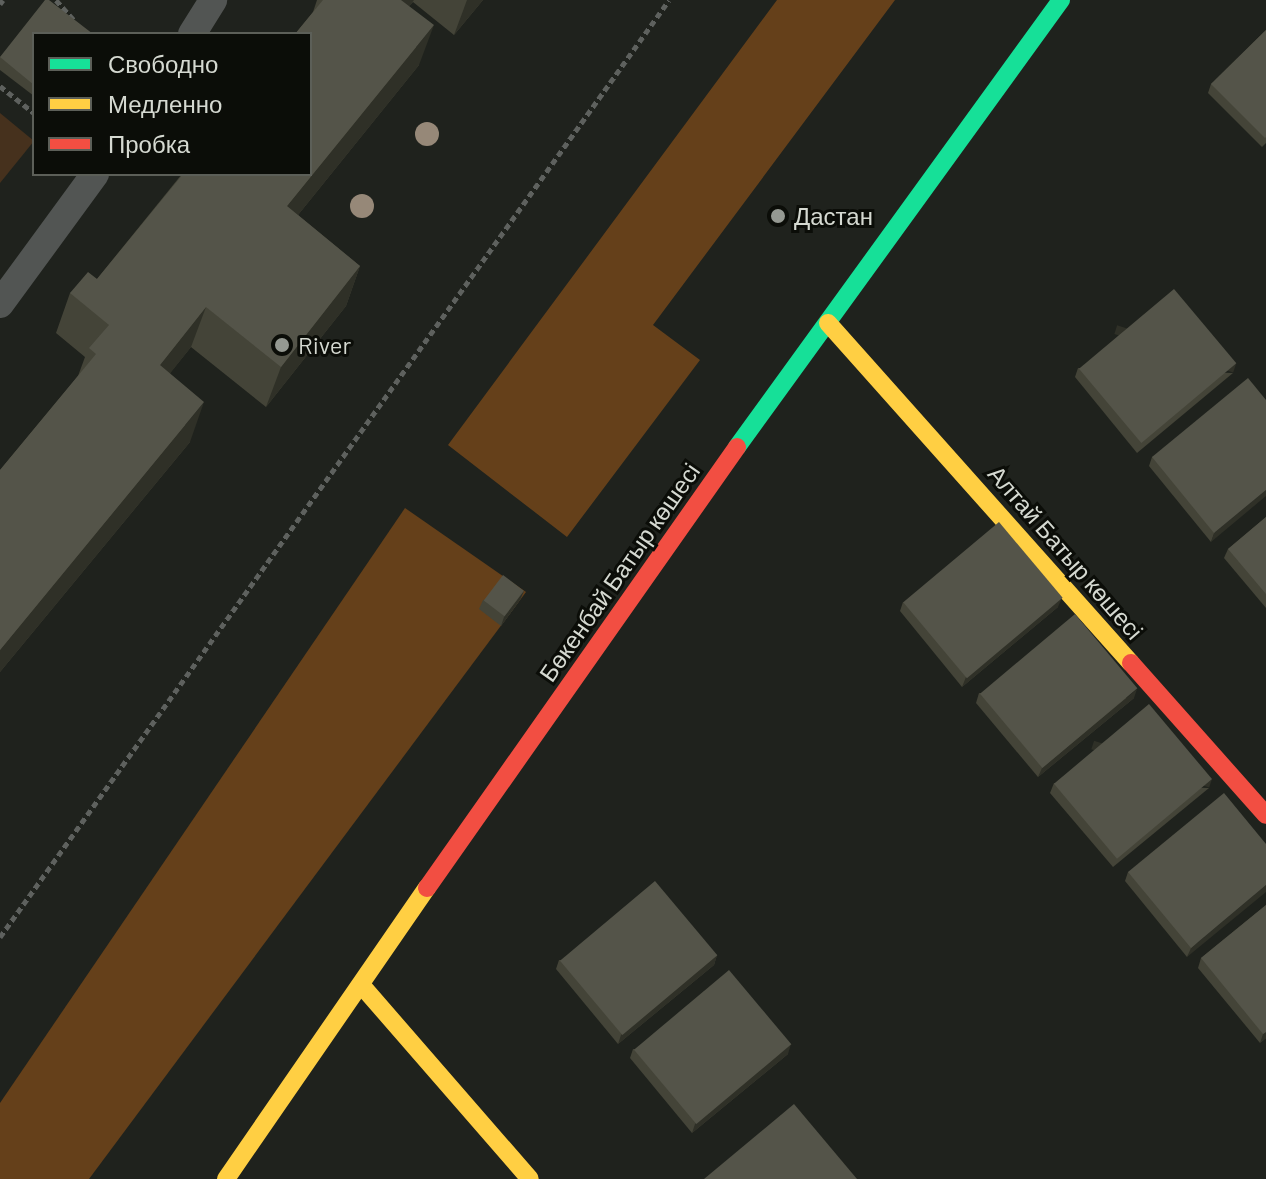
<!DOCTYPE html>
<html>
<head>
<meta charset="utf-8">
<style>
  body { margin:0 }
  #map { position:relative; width:1266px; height:1179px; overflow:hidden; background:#1f221d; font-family:Barlow,sans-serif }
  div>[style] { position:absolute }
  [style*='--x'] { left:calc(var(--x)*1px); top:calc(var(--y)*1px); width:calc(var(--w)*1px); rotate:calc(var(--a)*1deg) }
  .green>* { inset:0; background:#46311d }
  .forest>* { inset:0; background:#65401a }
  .path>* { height:5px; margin-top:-2.5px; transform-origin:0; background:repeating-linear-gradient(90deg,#5e615e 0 6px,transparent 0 10px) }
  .lane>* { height:28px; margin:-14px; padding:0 14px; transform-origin:14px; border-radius:14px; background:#525553 }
  .fast>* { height:18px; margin:-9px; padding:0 9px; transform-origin:9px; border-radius:9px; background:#16e098 }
  .slow>* { height:18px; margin:-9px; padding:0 9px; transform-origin:9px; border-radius:9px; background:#ffcf43 }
  .jam>* { height:18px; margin:-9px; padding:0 9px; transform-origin:9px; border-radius:9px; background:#f24e42 }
  .trees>* { width:24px; height:24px; margin:-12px; border-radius:50%; background:#968878 }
  .wall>* { inset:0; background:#444438 }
  .shaded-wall>* { inset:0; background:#2f3027; transform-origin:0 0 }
  .building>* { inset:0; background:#545449; transform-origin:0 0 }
  .dots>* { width:22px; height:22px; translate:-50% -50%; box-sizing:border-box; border:4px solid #0b0d08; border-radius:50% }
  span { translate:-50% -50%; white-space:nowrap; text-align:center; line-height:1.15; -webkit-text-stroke:6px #0b0d08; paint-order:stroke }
  .poi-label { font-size:24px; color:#d5d9d1 }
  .left { translate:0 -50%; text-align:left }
  .street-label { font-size:24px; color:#d5d9d1 }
  .legend { position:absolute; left:32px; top:32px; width:280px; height:144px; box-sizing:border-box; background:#0b0d08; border:2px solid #5c5f58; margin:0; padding:10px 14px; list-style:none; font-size:24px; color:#d5d9d1 }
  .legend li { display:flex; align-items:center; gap:16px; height:40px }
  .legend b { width:40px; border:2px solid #5c5f58 }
</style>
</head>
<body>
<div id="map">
  <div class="green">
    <i style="clip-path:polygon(0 113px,34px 141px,0 183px)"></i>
  </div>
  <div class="forest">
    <i style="clip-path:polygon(777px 0,895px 0,653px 325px,700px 360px,567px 537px,448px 445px)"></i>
    <i style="clip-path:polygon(405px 508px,526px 592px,89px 1179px,0 1179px,0 1103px)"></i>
  </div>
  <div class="path">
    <i style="--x:56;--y:0;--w:27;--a:48"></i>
    <i style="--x:0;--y:4;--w:5;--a:-53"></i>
    <i style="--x:0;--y:86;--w:43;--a:38.5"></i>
    <i style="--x:0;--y:937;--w:1151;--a:-54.47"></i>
  </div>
  <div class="lane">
    <i style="--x:192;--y:34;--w:40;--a:-58"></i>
    <i style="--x:0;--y:304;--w:161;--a:-53.8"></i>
  </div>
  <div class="fast">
    <i style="--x:737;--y:447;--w:552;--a:-54.06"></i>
  </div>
  <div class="slow">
    <i style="--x:828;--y:323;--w:455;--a:48.3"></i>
    <i style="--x:363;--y:987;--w:254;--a:49"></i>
    <i style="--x:226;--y:1179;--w:354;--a:-55.4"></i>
  </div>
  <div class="jam">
    <i style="--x:1131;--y:663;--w:203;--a:48.4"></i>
    <i style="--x:427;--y:888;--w:539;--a:-54.89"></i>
  </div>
  <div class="trees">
    <i style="left:427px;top:134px"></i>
    <i style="left:362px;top:206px"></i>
  </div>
  <div class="wall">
    <i style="clip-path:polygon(317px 0,483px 0,454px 35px,413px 2px,409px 6px,419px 65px,298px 215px,360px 266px,346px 306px,266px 407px,191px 347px,170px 373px,190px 442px,0 672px,0 470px,78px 376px,85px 357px,56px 333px,70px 293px,97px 279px,313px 12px)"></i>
    <i style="clip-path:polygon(1266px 30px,1266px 143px,1262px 147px,1208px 93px,1211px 84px)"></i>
    <i style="clip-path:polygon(34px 34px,34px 96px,0 70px,0 57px)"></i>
    <i style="clip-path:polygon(1078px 368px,1233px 373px,1137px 453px,1075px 377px)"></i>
    <i style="clip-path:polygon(1266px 400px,1211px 542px,1149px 466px,1152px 457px)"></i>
    <i style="clip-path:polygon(1266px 517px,1266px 608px,1224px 558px,1228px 549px)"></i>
    <i style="clip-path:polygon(524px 591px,520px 600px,501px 626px,479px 609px,483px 600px)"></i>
    <i style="clip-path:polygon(903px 602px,1058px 607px,962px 687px,900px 611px)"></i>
    <i style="clip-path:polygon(979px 693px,1134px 698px,1038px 777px,976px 703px)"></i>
    <i style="clip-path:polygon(1054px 783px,1209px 788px,1113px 867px,1050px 793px)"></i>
    <i style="clip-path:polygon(1266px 844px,1187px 957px,1125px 881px,1128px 872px)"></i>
    <i style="clip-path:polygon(1266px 905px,1266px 1038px,1260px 1043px,1198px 968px,1201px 958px)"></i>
    <i style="clip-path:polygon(717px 955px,714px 965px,618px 1044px,556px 969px,559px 960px)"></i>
    <i style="clip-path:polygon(633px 1049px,788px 1054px,692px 1133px,630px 1058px)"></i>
  </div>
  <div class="shaded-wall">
    <i style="clip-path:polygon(398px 0,414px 0,384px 38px)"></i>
    <i style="clip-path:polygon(467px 0,483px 0,454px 35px)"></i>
    <i style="clip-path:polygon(434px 25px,419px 65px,273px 246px,287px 206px)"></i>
    <i style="clip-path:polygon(360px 266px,346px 306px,266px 407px,281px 367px)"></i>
    <i style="clip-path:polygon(206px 307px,191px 347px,145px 405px,160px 365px)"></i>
    <i style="left:1236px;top:364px;width:9px;height:125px;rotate:108deg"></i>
    <i style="clip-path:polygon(204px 402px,190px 442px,0 672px,0 650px)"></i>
    <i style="clip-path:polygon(1266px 490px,1266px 496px,1211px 542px,1214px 533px)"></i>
    <i style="clip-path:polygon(524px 591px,520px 600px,501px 626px,504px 617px)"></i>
    <i style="clip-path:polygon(1062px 598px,1058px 607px,962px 687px,966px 677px)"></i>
    <i style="clip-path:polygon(1137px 689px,1134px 698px,1038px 777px,1042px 768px)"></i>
    <i style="left:1212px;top:779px;width:9px;height:124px;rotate:108deg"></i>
    <i style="clip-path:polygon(1266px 885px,1266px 892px,1187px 957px,1191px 948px)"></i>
    <i style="clip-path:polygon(717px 955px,714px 965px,618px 1044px,621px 1035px)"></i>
    <i style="clip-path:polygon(1266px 1032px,1266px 1038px,1260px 1043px,1263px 1034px)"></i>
    <i style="clip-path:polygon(791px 1044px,788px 1054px,692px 1133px,695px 1124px)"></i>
  </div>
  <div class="building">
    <i style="clip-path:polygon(45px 0,49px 0,93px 34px,34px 34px,34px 85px,0 57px)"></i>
    <i style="clip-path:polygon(323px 0,401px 0,434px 25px,287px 206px,360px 266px,281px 367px,206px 307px,160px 365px,204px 402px,0 650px,0 470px,96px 354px,89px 348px,109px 325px,70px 293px,88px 272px,97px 279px,183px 174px,310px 174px,310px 34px,295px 34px)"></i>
    <i style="clip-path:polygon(1266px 30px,1266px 137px,1265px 138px,1211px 84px)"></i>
    <i style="left:1174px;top:289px;width:97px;height:124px;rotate:50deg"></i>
    <i style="clip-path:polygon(1248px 378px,1266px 400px,1266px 490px,1214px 533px,1152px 457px)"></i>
    <i style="clip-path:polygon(1266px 517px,1266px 594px,1228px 549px)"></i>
    <i style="left:999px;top:522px;width:99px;height:125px;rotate:50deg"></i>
    <i style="left:503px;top:575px;width:26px;height:32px;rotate:37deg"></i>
    <i style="left:1075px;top:614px;width:97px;height:124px;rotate:50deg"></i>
    <i style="left:1149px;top:704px;width:98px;height:124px;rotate:50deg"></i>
    <i style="clip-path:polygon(1224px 793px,1266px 844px,1266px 885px,1191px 948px,1128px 872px)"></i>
    <i style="left:655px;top:881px;width:97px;height:124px;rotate:50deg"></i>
    <i style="clip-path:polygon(1266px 905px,1266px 1032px,1263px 1034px,1201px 958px)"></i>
    <i style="left:729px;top:970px;width:97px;height:124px;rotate:50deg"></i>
    <i style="clip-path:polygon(794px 1104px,857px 1179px,704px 1179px)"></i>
  </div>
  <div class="dots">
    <i style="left:778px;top:216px;background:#959992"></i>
    <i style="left:282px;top:345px;background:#959992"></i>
  </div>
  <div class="poi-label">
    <span class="left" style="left:794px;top:216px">Дастан</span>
    <span class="left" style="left:298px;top:345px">River</span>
  </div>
  <div class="street-label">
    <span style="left:1066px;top:552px;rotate:49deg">Алтай Батыр көшесі</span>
    <span style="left:619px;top:572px;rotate:-55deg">Бөкенбай Батыр көшесі</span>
  </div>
  <ul class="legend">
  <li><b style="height:10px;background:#16e098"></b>Свободно</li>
  <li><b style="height:10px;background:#ffcf43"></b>Медленно</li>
  <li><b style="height:10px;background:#f24e42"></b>Пробка</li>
  </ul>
</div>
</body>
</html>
